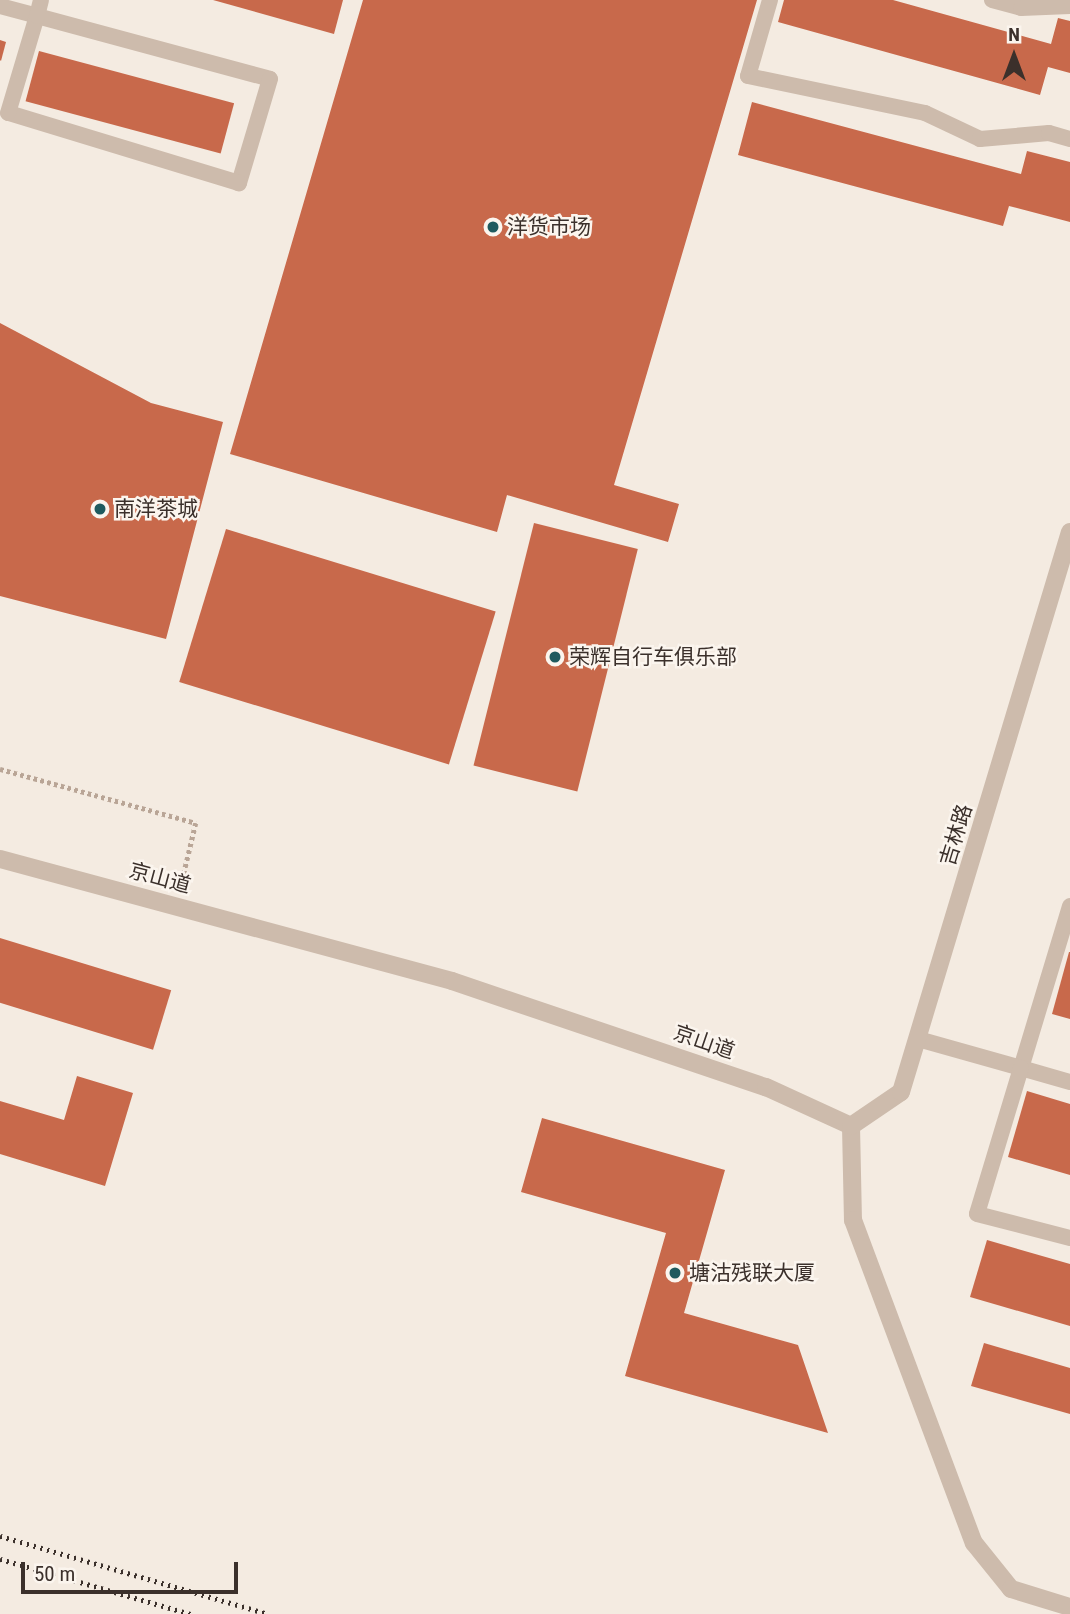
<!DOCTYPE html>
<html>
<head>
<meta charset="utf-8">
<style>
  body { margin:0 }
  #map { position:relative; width:1070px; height:1614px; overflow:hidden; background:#f4ebe1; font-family:"Roboto Condensed","Noto Sans SC",sans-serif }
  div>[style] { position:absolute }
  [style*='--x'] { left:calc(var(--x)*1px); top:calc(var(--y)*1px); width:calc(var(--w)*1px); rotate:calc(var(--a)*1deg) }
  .building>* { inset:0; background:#c8694b; transform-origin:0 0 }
  .path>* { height:4.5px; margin-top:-2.25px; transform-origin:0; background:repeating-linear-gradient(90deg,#b9a596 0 3.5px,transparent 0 7px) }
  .service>* { height:16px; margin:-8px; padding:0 8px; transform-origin:8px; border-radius:8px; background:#cdbbac }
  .tertiary>* { height:18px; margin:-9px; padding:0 9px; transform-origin:9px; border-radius:9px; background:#cdbbac }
  .rail>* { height:5px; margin-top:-2.5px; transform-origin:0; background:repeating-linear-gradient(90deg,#3b302b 0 2px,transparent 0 7px) }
  .dots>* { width:19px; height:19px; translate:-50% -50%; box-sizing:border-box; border:4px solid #fbf5ee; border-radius:50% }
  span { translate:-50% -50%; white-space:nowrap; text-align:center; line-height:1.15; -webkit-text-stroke:5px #fbf5ee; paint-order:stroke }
  .poi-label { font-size:21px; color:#3b302b }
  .left { translate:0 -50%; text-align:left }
  .street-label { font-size:21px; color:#3b302b }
  .north { position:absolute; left:979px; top:21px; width:70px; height:70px; -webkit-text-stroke:5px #fbf5ee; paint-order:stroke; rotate:0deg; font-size:19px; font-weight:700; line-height:28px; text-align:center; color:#3b302b }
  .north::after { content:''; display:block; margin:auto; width:24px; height:32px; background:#3b302b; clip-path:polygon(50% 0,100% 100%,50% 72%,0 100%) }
  .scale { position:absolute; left:21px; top:1562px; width:217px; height:32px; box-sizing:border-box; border:4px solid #3b302b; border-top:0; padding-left:9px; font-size:21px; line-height:24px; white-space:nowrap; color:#3b302b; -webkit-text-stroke:5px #fbf5ee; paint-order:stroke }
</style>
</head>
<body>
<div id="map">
  <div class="building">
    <i style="clip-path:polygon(213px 0,343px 0,334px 34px)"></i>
    <i style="clip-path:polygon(363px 0,757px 0,614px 485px,679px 504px,668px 542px,507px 495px,497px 532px,230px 454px)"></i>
    <i style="clip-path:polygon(784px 0,893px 0,1051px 44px,1058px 18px,1070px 21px,1070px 73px,1048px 67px,1040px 95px,778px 22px)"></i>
    <i style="clip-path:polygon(0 40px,6px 42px,1px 61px,0 60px)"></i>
    <i style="left:39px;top:51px;width:202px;height:52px;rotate:15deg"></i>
    <i style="clip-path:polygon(752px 102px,1021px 174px,1027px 151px,1070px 162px,1070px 222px,1009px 206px,1003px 226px,738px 155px)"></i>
    <i style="clip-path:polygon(0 323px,151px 403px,223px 422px,166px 639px,0 596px)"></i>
    <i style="left:534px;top:523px;width:107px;height:250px;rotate:14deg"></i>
    <i style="left:226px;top:529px;width:282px;height:160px;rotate:17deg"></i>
    <i style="left:0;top:938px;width:179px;height:62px;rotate:17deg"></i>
    <i style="clip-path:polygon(1069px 952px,1070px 952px,1070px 1019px,1052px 1014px)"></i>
    <i style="clip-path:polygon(77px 1076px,133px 1093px,105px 1186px,0 1154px,0 1101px,64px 1120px)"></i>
    <i style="clip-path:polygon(1027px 1091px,1070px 1104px,1070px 1175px,1008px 1157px)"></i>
    <i style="clip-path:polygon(542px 1118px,725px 1170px,684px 1313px,798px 1345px,828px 1433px,625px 1376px,666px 1233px,521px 1192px)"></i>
    <i style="clip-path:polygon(987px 1240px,1070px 1264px,1070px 1326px,970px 1297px)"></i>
    <i style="clip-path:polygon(984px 1343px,1070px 1368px,1070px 1414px,971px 1386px)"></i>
  </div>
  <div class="path">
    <i style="--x:0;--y:769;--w:203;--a:15.4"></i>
    <i style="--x:196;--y:823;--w:65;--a:103.4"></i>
  </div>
  <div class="service">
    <i style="--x:770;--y:0;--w:79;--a:106.1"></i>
    <i style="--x:748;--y:76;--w:181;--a:11.8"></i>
    <i style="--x:925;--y:113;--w:61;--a:25.3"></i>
    <i style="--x:980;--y:139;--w:69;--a:-5"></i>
    <i style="--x:1049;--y:133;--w:22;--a:16"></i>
    <i style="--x:992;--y:0;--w:30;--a:15"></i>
    <i style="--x:1021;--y:8;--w:49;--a:-2.3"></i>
    <i style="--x:0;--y:6;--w:38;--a:15"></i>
    <i style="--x:37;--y:16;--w:241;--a:15.1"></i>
    <i style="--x:270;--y:79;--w:109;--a:106.6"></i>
    <i style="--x:239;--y:183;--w:241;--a:-163.1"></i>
    <i style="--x:8;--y:113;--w:101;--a:-73.4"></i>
    <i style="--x:37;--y:16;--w:16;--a:-76"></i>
    <i style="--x:1070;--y:906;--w:169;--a:106.8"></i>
    <i style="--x:1021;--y:1068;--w:51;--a:15.9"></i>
    <i style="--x:918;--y:1039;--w:107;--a:15.7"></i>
    <i style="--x:1021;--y:1068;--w:152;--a:106.8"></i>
    <i style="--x:977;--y:1214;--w:96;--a:14.5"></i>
  </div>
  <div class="tertiary">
    <i style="--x:0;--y:859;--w:468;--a:15.1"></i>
    <i style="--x:452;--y:981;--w:331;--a:18.7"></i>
    <i style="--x:766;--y:1087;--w:94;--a:24.6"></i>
    <i style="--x:851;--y:1126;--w:94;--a:88.8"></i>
    <i style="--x:853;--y:1220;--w:345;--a:69.5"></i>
    <i style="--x:974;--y:1543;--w:59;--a:51.2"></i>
    <i style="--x:1011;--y:1589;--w:62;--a:17"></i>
    <i style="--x:851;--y:1126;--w:60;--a:-34.2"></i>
    <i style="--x:901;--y:1092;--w:585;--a:-73.21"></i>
  </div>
  <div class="rail">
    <i style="--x:0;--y:1536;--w:279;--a:16.2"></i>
    <i style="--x:0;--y:1559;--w:199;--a:16.1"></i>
  </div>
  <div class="dots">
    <i style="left:493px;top:227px;background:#1f5a5e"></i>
    <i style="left:100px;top:509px;background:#1f5a5e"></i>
    <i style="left:555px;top:657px;background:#1f5a5e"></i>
    <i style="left:675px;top:1273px;background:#1f5a5e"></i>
  </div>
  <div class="poi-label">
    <span class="left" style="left:507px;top:227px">洋货市场</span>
    <span class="left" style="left:114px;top:509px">南洋茶城</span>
    <span class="left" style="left:569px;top:657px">荣辉自行车俱乐部</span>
    <span class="left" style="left:689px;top:1273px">塘沽残联大厦</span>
  </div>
  <div class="street-label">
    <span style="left:956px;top:835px;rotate:-73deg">吉林路</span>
    <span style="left:160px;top:878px;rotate:15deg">京山道</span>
    <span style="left:704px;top:1042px;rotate:19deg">京山道</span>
  </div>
  <div class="north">N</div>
  <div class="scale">50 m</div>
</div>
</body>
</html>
